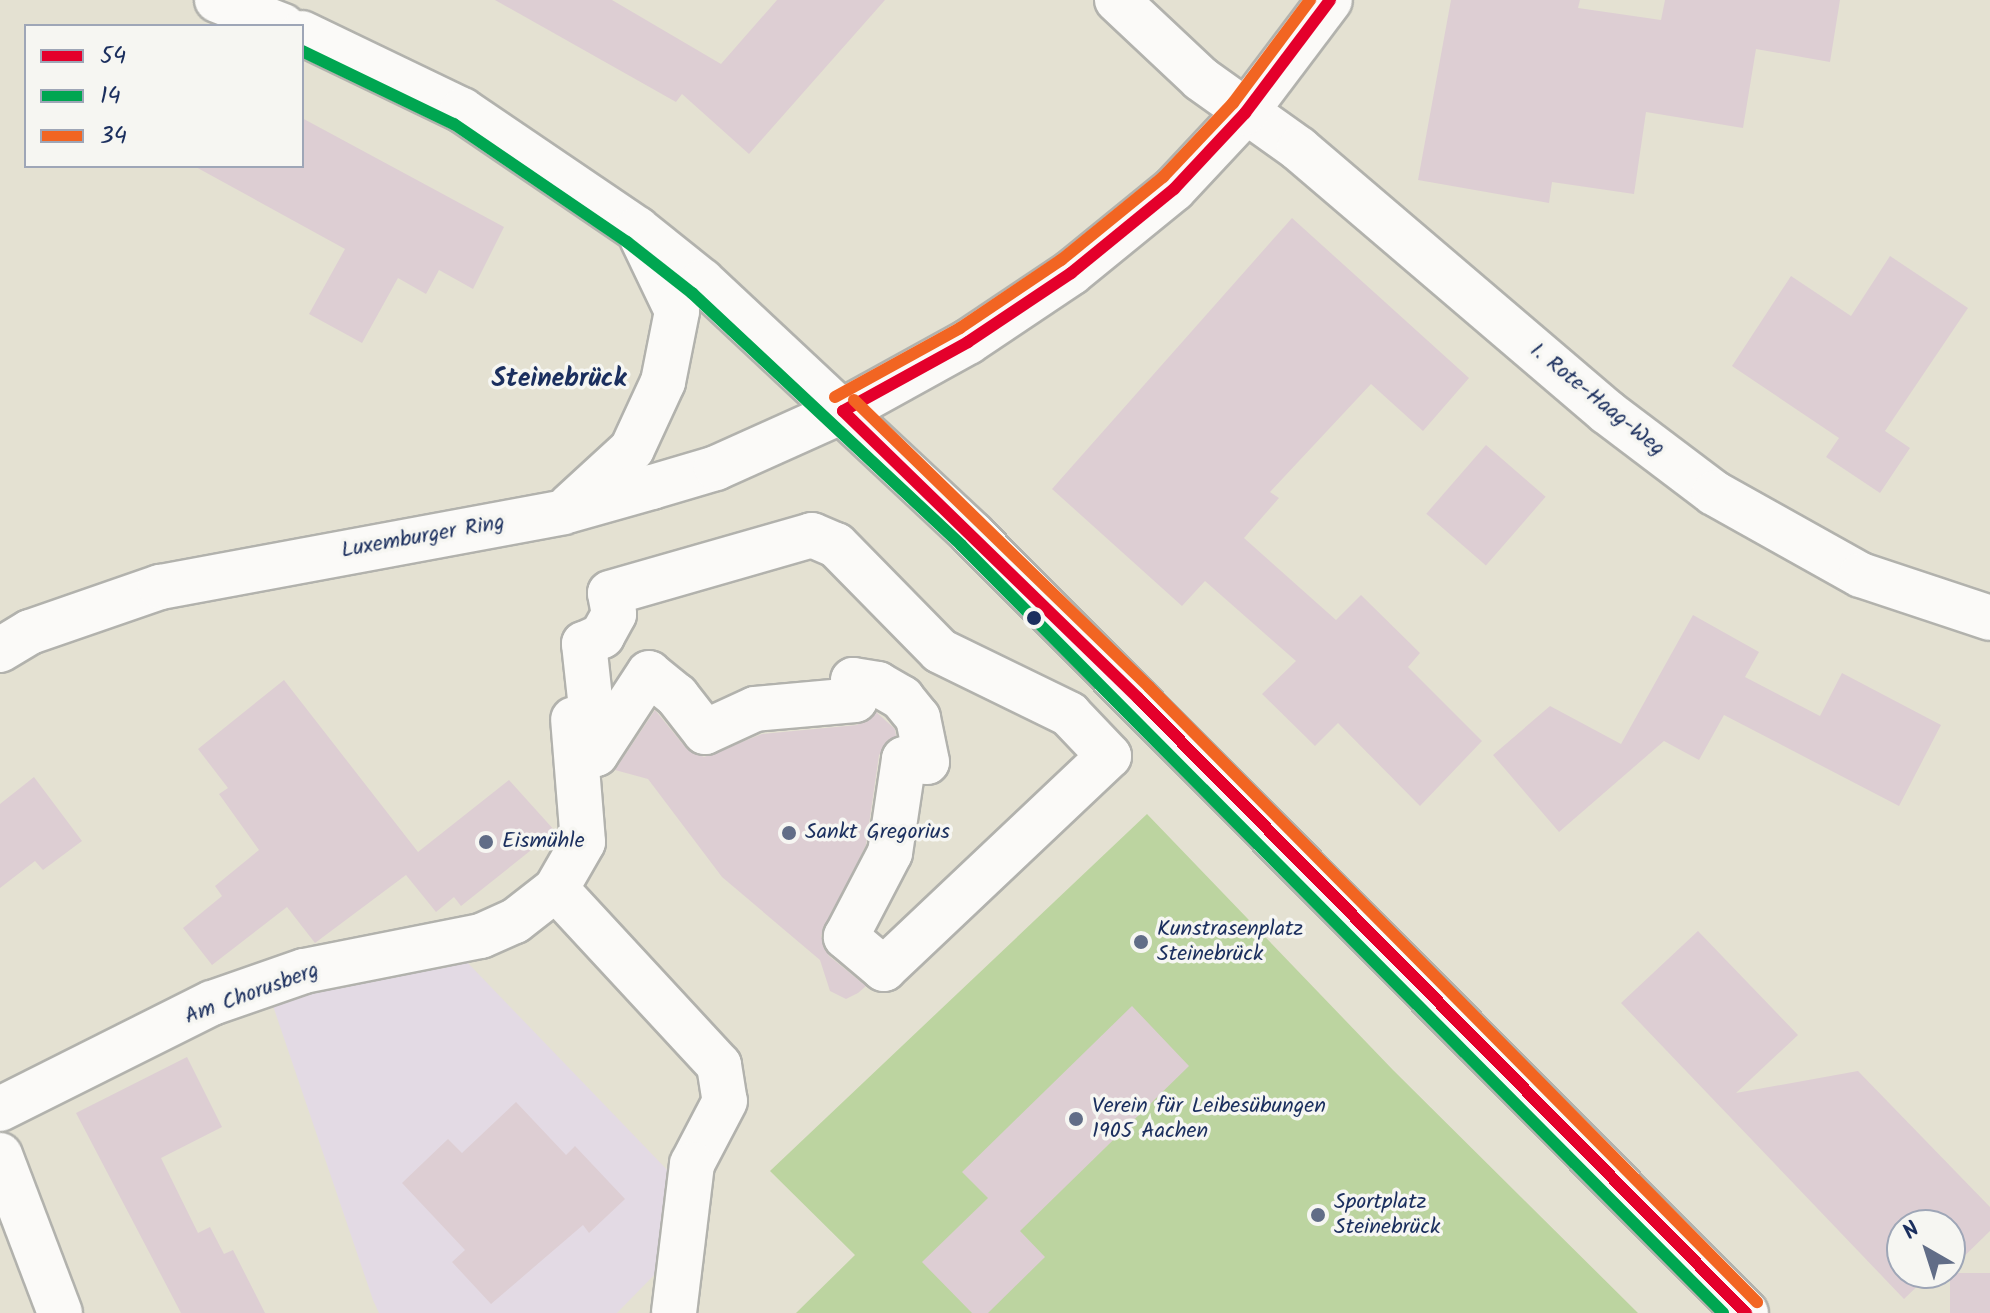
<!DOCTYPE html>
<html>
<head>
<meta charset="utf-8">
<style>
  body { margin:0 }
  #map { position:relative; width:1990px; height:1313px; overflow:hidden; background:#e4e1d2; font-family:Kalam,sans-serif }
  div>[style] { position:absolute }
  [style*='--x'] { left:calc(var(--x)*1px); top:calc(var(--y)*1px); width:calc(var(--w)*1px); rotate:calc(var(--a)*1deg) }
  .built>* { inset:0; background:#e3dae4 }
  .green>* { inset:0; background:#bcd4a0 }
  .building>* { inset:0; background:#ddced3; transform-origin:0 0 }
  .roads { filter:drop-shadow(2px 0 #b2b2ad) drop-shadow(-2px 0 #b2b2ad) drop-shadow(0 2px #b2b2ad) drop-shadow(0 -2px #b2b2ad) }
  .minor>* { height:44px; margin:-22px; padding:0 22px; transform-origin:22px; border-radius:22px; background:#fbfaf8 }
  .major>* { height:44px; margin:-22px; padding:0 22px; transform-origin:22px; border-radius:22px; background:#fbfaf8 }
  .bus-1>* { height:12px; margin:-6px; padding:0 6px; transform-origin:6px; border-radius:6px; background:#e4002b }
  .bus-2>* { height:12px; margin:-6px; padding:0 6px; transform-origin:6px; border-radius:6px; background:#00a651 }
  .bus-3>* { height:12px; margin:-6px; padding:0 6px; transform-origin:6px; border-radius:6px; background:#f26522 }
  .dots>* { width:22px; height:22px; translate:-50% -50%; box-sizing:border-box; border:4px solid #f6f6f2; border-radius:50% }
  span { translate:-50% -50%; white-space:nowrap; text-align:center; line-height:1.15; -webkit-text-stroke:7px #f6f6f2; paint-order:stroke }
  .street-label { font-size:22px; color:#1b2f5e }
  .poi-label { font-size:22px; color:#1b2f5e }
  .left { translate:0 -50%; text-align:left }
  .quarter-label { font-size:26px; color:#1b2f5e; font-weight:700 }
  .legend { position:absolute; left:24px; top:24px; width:280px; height:144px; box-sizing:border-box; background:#f6f6f2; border:2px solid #9ea6b7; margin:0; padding:10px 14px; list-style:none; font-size:24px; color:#1b2f5e }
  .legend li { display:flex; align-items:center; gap:16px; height:40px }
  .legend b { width:40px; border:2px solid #9ea6b7 }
  .north { position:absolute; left:1886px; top:1209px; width:80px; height:80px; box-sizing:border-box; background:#f6f6f2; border:2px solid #9ea6b7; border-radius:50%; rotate:321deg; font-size:22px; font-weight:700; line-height:32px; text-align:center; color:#1b2f5e }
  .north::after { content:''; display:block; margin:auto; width:28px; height:36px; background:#616d87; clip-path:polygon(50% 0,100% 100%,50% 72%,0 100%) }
</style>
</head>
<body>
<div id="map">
  <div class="built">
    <i style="clip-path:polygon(464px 959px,674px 1177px,660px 1269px,617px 1313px,379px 1313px,373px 1300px,271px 1000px)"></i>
  </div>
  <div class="green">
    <i style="clip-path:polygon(1147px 814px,1393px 1070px,1638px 1313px,796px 1313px,855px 1255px,770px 1171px)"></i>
  </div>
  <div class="building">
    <i style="clip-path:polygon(495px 0,612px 0,721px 64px,777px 0,885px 0,749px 154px,682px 94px,676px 102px)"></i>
    <i style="clip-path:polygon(1451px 0,1580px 0,1578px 8px,1661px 20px,1665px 0,1840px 0,1830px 62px,1756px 49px,1743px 128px,1646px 112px,1634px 194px,1552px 182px,1549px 203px,1418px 180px)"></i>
    <i style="clip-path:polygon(302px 118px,504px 227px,473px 289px,439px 270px,426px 294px,398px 278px,362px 343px,309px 314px,345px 249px,194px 166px,302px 166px)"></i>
    <i style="clip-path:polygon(1292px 218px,1469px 378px,1423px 431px,1371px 384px,1270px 492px,1279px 498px,1244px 538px,1336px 620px,1361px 595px,1420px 653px,1408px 667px,1482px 741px,1420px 806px,1338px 723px,1315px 746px,1262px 694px,1296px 661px,1205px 581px,1182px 606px,1052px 489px)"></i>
    <i style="clip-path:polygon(1890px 256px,1968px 308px,1885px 431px,1910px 448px,1880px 493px,1826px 457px,1839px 438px,1732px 366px,1791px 276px,1851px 316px)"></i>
    <i style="left:1486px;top:445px;width:79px;height:91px;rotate:41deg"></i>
    <i style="clip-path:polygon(1693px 615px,1759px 652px,1745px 677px,1820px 716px,1842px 673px,1941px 725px,1899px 806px,1724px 715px,1699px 760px,1664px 741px,1559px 832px,1493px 755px,1550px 706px,1621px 744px)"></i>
    <i style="clip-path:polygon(284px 680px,418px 852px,509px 780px,555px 831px,461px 906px,454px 897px,436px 912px,406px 875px,315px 943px,287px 907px,212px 965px,183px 928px,222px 896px,215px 886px,259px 850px,219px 794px,228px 788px,198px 749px)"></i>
    <i style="clip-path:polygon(655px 710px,686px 748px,704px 757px,762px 734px,857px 725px,876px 712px,895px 729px,896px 736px,879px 755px,866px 845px,821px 936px,829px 956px,866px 986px,858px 993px,846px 999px,830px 991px,820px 960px,722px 877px,648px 779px,615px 770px)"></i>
    <i style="clip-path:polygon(34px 777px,82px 841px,43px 870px,35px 861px,0 888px,0 804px)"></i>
    <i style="clip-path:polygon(1698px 931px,1798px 1035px,1736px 1093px,1858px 1071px,1990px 1207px,1990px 1231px,1950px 1270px,1950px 1225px,1902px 1225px,1902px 1273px,1931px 1273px,1904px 1299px,1621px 1003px)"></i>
    <i style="clip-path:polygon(1132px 1006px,1189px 1066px,1020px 1231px,1045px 1257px,988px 1313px,972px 1313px,922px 1262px,988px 1198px,962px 1172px)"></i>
    <i style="clip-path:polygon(187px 1057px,222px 1127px,161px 1158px,198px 1233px,210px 1227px,224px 1254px,233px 1250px,265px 1313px,181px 1313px,76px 1113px)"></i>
    <i style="clip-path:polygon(516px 1102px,566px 1155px,575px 1146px,625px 1199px,589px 1233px,583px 1225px,491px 1304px,452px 1262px,465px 1250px,402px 1183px,448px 1139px,462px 1153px)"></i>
    <i style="left:1950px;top:1273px;width:40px;height:40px"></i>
  </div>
  <div class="roads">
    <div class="minor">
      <i style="--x:1117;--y:0;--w:115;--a:43.2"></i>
      <i style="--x:1201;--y:79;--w:120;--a:35.5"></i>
      <i style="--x:1299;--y:149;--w:405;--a:40.5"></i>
      <i style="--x:1607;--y:412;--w:134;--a:37.1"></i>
      <i style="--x:1714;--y:493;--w:168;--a:29.2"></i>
      <i style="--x:1861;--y:575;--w:136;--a:18.4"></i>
      <i style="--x:812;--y:535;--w:26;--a:23"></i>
      <i style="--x:836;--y:545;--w:148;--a:45.5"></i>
      <i style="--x:940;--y:651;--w:144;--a:26"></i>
      <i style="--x:1069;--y:714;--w:58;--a:46.4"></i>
      <i style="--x:1109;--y:756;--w:310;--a:136.6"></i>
      <i style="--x:884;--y:969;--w:50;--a:-139.9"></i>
      <i style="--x:846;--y:937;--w:95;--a:-62.4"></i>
      <i style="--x:890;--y:853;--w:95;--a:-81.5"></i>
      <i style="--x:904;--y:759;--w:23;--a:7"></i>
      <i style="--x:927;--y:762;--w:45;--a:-101.6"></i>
      <i style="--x:918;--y:718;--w:26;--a:-129"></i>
      <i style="--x:902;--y:698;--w:28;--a:-150"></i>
      <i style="--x:878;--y:684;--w:25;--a:-171"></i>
      <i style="--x:853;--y:680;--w:20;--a:84"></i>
      <i style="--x:855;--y:700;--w:100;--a:174.9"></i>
      <i style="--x:755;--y:709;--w:55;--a:155.3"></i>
      <i style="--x:705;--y:732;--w:46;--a:-127.9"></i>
      <i style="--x:677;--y:696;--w:36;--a:-141"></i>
      <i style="--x:649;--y:673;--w:97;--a:123.2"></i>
      <i style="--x:596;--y:754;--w:111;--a:-96.2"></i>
      <i style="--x:584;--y:644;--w:20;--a:-24"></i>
      <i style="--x:602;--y:636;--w:25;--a:-61"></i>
      <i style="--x:614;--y:614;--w:21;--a:-101"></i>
      <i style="--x:610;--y:593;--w:210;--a:-16"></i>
      <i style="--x:556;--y:889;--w:240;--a:47.2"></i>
      <i style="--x:719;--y:1065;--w:36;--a:81"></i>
      <i style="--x:725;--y:1101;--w:71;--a:117.6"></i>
      <i style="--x:692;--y:1164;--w:150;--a:96.9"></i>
      <i style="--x:0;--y:1109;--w:237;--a:-26.6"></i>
      <i style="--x:212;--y:1003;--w:97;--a:-19.2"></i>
      <i style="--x:304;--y:971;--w:180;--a:-11.2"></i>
      <i style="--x:481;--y:936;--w:37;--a:-24"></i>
      <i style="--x:515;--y:921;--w:52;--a:-38"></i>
      <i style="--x:556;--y:889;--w:54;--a:-60.1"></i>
      <i style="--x:583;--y:842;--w:123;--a:-94.6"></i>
      <i style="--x:0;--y:1155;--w:169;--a:69.2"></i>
    </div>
    <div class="major">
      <i style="--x:217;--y:0;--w:71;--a:21.5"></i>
      <i style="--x:302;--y:33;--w:178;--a:25.7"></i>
      <i style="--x:462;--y:110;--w:212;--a:34.2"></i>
      <i style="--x:637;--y:229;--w:83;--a:38.7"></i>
      <i style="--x:702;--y:281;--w:370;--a:43.1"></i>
      <i style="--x:972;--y:534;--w:1098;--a:45.18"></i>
      <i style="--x:570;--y:506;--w:84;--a:-42.6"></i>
      <i style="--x:632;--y:449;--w:74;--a:-65.2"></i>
      <i style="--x:663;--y:382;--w:72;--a:-78.8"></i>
      <i style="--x:677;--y:311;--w:81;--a:-115.6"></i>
      <i style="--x:0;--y:650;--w:35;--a:-31"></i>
      <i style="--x:30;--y:632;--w:138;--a:-19.1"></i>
      <i style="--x:160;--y:587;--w:410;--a:-10.5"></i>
      <i style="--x:563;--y:512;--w:92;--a:-15.7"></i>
      <i style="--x:652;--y:487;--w:67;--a:-16.5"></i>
      <i style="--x:716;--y:468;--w:139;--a:-24.2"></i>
      <i style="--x:843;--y:411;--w:143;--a:-28.9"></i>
      <i style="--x:968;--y:342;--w:124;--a:-33.8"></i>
      <i style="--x:1071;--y:273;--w:133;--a:-39.2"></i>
      <i style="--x:1174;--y:189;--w:104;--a:-46.9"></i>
      <i style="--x:1245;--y:113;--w:141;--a:-53"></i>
    </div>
  </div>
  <div class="bus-1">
    <i style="--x:843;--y:411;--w:412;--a:44.2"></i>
    <i style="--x:1138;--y:698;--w:865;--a:45.33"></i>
    <i style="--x:843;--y:411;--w:143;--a:-28.9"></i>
    <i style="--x:968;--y:342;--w:124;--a:-33.8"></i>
    <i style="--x:1071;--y:273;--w:133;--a:-39.2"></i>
    <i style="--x:1174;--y:189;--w:104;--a:-46.9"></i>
    <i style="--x:1245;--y:113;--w:141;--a:-53"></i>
  </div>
  <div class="bus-2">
    <i style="--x:302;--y:51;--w:169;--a:25.7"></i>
    <i style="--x:454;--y:124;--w:209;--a:34.3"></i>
    <i style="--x:627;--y:242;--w:83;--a:38.1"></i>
    <i style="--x:692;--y:293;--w:369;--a:43.1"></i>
    <i style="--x:961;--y:545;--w:1082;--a:45.22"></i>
  </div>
  <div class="bus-3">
    <i style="--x:835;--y:397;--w:143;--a:-28.9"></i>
    <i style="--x:960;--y:328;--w:122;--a:-34"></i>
    <i style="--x:1061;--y:260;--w:132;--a:-39.1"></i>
    <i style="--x:1163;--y:177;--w:102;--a:-46.6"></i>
    <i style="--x:1233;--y:103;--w:129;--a:-53.2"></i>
    <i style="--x:854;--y:400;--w:412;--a:44.2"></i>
    <i style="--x:1149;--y:687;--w:865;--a:45.33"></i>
  </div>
  <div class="dots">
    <i style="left:1034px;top:618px;background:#1b2f5e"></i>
    <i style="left:789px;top:833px;background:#616d87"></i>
    <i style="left:486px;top:842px;background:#616d87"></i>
    <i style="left:1141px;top:942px;background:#616d87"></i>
    <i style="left:1076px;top:1119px;background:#616d87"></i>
    <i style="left:1318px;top:1215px;background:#616d87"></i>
  </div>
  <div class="street-label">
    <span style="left:1597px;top:400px;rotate:39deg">I. Rote-Haag-Weg</span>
    <span style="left:423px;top:537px;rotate:-10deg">Luxemburger Ring</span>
    <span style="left:252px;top:994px;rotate:-20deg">Am Chorusberg</span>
  </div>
  <div class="poi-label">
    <span class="left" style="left:805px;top:833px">Sankt Gregorius</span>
    <span class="left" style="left:502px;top:842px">Eismühle</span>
    <span class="left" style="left:1157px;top:942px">Kunstrasenplatz<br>Steinebrück</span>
    <span class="left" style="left:1092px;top:1119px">Verein für Leibesübungen<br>1905 Aachen</span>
    <span class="left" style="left:1334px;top:1215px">Sportplatz<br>Steinebrück</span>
  </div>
  <div class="quarter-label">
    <span style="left:559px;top:380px">Steinebrück</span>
  </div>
  <ul class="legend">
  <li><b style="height:10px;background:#e4002b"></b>54</li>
  <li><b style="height:10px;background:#00a651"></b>14</li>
  <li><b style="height:10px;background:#f26522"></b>34</li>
  </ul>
  <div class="north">N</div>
</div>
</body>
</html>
